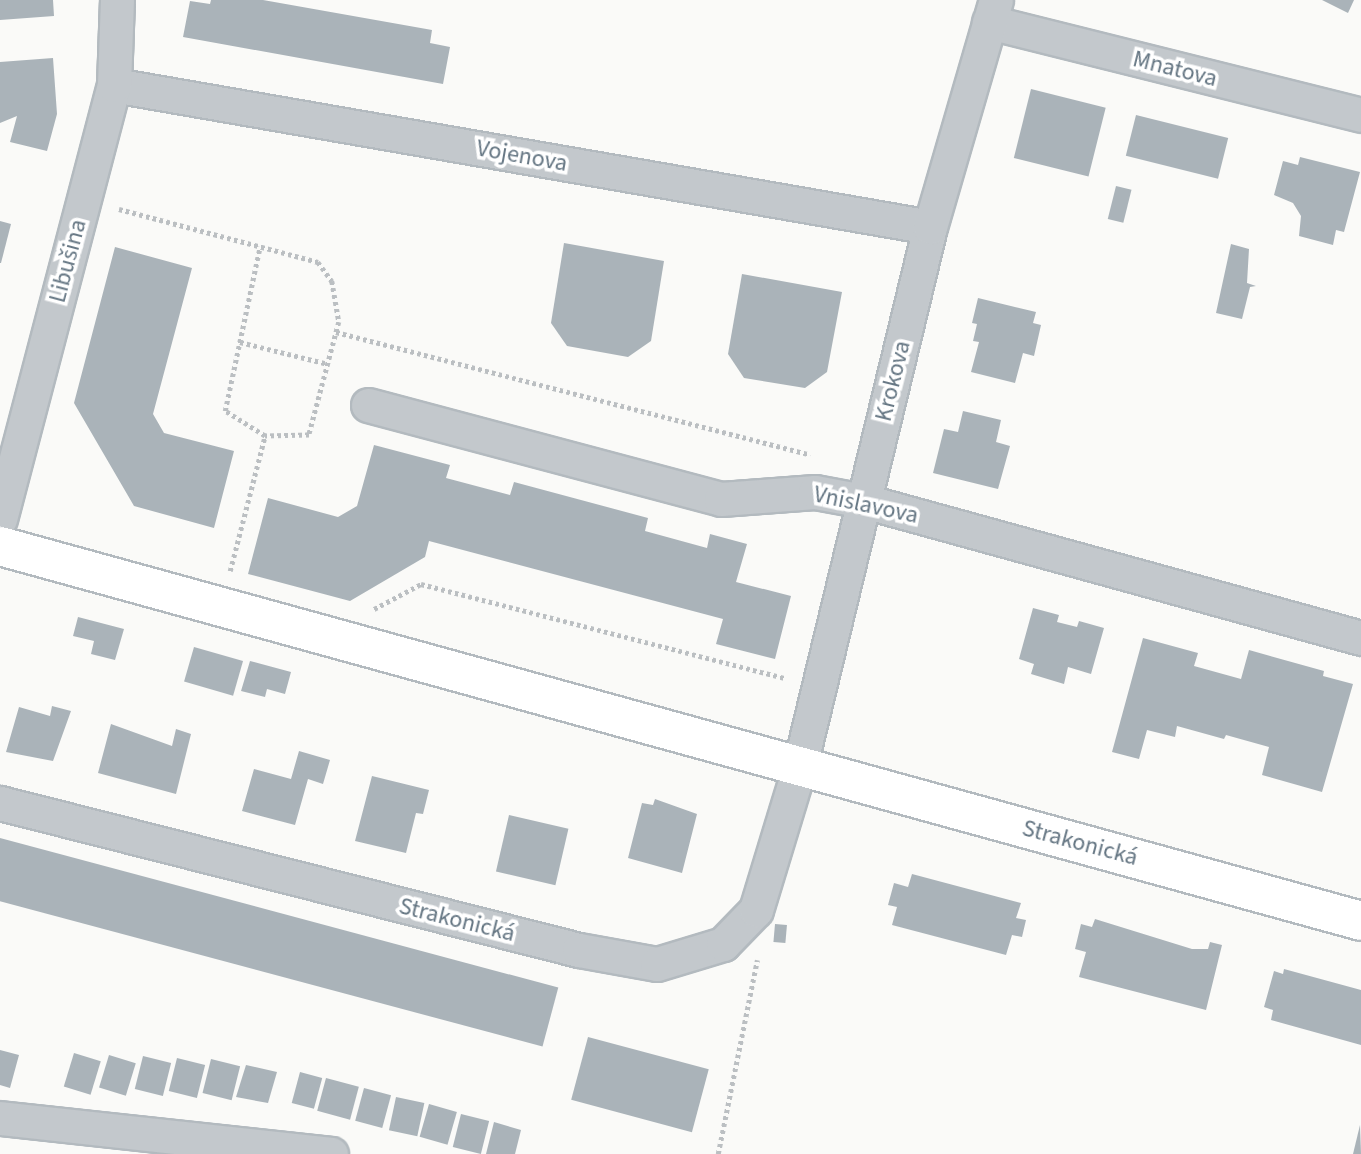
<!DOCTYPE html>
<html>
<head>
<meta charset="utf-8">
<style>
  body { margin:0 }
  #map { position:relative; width:1361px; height:1154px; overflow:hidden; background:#fafaf8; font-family:"Source Sans 3",sans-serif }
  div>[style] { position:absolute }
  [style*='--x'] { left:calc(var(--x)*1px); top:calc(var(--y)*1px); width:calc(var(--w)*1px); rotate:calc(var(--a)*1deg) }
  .building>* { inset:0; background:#aab3b9; transform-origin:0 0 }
  .path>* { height:4.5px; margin-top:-2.25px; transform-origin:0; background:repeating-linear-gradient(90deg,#bbbfc2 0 3.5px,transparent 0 7px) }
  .roads { filter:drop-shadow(2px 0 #b3babf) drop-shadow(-2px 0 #b3babf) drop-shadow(0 2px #b3babf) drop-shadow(0 -2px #b3babf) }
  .street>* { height:33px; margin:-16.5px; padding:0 16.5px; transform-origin:16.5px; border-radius:16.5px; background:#c3c8cc }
  .secondary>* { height:38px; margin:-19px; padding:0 19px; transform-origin:19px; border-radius:19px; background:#fff }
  span { translate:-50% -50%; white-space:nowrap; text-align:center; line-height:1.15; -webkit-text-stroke:7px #fff; paint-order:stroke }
  .street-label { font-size:24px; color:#657683 }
</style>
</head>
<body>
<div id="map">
  <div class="building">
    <i style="clip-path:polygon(0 0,53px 0,54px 16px,0 20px)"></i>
    <i style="clip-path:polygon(211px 0,263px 0,432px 30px,430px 43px,450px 47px,443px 84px,183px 37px,190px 1px,210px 4px)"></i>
    <i style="clip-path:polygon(1322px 0,1354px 0,1348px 13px)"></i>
    <i style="clip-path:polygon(53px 58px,57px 114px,47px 151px,10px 142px,17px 116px,0 123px,0 62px)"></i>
    <i style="left:1031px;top:89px;width:77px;height:71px;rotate:14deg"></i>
    <i style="left:1136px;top:115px;width:95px;height:42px;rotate:14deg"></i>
    <i style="clip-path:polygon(1300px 157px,1360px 172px,1344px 232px,1336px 230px,1333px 245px,1299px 236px,1301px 216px,1293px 203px,1274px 195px,1283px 161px,1298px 165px)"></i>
    <i style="left:1116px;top:186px;width:16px;height:34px;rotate:14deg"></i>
    <i style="clip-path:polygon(0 221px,11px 224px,1px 263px,0 263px)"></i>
    <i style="clip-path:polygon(564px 243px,664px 261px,651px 341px,628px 357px,567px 346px,551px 323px)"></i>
    <i style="clip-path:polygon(1231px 244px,1249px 249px,1247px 283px,1256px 286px,1250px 287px,1242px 319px,1216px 313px)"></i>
    <i style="clip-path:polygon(115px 247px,192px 268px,153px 414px,164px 433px,234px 451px,214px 528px,134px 506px,74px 403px)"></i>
    <i style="clip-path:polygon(742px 274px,842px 292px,827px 372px,805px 388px,744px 378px,728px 354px)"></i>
    <i style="clip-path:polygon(978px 298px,1036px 312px,1033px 323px,1041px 325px,1034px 356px,1023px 353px,1015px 383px,971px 372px,979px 342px,973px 341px,977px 324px,972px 323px)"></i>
    <i style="clip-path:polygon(963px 411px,1001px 420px,996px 442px,1010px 446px,998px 489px,933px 473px,944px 429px,958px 432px)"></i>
    <i style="clip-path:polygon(374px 445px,450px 465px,446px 478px,510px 495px,514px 482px,648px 518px,645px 531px,707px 548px,710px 534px,747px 544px,736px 582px,791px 596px,775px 659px,716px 644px,723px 619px,429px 541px,425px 557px,350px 601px,248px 574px,268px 498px,338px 517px,357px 506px)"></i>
    <i style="clip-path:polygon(1033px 608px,1059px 615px,1057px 622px,1077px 627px,1079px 621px,1104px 628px,1091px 674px,1068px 667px,1064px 684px,1031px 674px,1034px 664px,1019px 659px)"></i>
    <i style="clip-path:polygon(78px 617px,124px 629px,115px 660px,91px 654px,94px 641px,73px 636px)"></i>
    <i style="clip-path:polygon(1143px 638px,1198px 653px,1194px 666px,1241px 679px,1249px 650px,1324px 671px,1323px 676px,1353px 684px,1322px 792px,1262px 775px,1269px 747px,1226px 735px,1224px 739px,1177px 726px,1175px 737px,1147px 730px,1139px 759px,1112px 752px)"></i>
    <i style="left:194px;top:647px;width:51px;height:36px;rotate:16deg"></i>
    <i style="clip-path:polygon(250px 661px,291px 672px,285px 694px,267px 689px,265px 697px,241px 691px)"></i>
    <i style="clip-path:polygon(52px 706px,71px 711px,53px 761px,6px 752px,19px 707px,50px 716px)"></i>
    <i style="clip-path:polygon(111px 724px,172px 746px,176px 729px,191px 734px,176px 794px,98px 773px)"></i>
    <i style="clip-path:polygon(299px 751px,330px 760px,323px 784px,308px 779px,295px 825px,242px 811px,254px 769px,291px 779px)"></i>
    <i style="clip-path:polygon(372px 776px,429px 790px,423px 814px,416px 813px,406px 853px,355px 841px)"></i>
    <i style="clip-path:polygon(655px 799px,697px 814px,682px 873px,628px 858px,642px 803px,653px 805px)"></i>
    <i style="left:509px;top:815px;width:61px;height:58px;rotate:13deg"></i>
    <i style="left:0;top:838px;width:578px;height:61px;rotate:15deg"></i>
    <i style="clip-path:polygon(912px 874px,1021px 903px,1016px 918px,1026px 920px,1022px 937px,1012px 935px,1006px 955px,892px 925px,897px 907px,888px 905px,894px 883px,908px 887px)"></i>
    <i style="clip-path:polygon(1095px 919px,1192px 949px,1208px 949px,1210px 942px,1222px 945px,1206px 1010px,1079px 977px,1086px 952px,1075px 949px,1081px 924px,1092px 927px)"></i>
    <i style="left:775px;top:924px;width:12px;height:18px;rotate:5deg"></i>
    <i style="clip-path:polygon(1284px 969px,1361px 990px,1361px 1045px,1271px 1020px,1273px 1010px,1264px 1007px,1274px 971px,1283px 974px)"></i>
    <i style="left:588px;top:1037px;width:125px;height:65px;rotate:15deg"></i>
    <i style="clip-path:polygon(0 1050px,19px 1055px,10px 1088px,0 1085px)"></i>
    <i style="left:74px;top:1053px;width:28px;height:35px;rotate:17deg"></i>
    <i style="left:109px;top:1055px;width:28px;height:34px;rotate:17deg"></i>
    <i style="left:143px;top:1056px;width:29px;height:34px;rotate:14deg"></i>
    <i style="left:177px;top:1058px;width:29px;height:34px;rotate:14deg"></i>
    <i style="left:211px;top:1059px;width:30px;height:35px;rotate:14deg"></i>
    <i style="clip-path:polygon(246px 1065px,277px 1072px,268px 1103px,236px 1097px)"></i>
    <i style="left:300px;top:1072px;width:23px;height:32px;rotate:15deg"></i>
    <i style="left:326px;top:1078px;width:34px;height:34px;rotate:15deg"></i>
    <i style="left:364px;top:1088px;width:28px;height:34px;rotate:15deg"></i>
    <i style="left:396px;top:1097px;width:29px;height:34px;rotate:12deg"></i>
    <i style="left:429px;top:1104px;width:29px;height:34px;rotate:16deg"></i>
    <i style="left:461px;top:1114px;width:29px;height:34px;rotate:14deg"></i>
    <i style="clip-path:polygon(494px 1122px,521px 1130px,515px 1154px,486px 1154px)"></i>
    <i style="clip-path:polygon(1360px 1125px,1361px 1154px,1353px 1154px)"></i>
  </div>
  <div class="path">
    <i style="--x:119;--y:209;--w:206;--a:14.9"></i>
    <i style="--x:318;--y:262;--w:24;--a:54"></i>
    <i style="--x:332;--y:281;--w:42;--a:80.3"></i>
    <i style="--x:339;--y:322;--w:117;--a:104.9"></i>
    <i style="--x:309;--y:435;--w:44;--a:178.7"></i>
    <i style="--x:265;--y:436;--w:47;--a:-148"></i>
    <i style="--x:225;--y:411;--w:168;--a:-78"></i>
    <i style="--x:336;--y:332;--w:490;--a:14.5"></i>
    <i style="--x:240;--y:342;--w:91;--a:14"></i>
    <i style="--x:230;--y:571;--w:139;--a:-75.5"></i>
    <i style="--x:374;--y:609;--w:53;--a:-28"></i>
    <i style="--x:421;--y:584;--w:375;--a:14.5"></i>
    <i style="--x:718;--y:1154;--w:198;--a:-78.6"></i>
  </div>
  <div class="roads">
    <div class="street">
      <i style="--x:989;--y:22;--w:383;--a:14"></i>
      <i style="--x:114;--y:85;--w:828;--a:9.87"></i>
      <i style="--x:368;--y:405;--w:365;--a:14.9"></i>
      <i style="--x:721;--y:499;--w:94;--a:-4.3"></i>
      <i style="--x:815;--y:492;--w:50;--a:10.4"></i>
      <i style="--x:864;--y:501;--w:516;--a:15.41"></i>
      <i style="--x:0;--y:519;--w:449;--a:-75.3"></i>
      <i style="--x:114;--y:85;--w:85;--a:-88"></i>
      <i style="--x:0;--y:803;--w:597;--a:14.25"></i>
      <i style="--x:579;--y:950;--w:79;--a:10.2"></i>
      <i style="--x:657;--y:964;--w:69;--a:-16.9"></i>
      <i style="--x:723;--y:944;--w:47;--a:-45.9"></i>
      <i style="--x:756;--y:910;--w:152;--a:-73.1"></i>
      <i style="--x:800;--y:765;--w:553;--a:-76.42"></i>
      <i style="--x:930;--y:227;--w:236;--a:-73.8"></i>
      <i style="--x:0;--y:1118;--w:333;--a:6.2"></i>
    </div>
    <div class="secondary">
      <i style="--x:0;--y:546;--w:1412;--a:15.4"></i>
    </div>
  </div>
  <div class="street-label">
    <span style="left:1175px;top:69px;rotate:14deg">Mnatova</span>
    <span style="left:522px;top:156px;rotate:10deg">Vojenova</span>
    <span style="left:68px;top:261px;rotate:-75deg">Libušina</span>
    <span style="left:893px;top:381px;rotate:-76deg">Krokova</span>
    <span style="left:866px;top:505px;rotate:12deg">Vnislavova</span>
    <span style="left:1080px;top:843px;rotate:15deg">Strakonická</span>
    <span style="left:457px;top:920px;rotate:14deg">Strakonická</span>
  </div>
</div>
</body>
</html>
